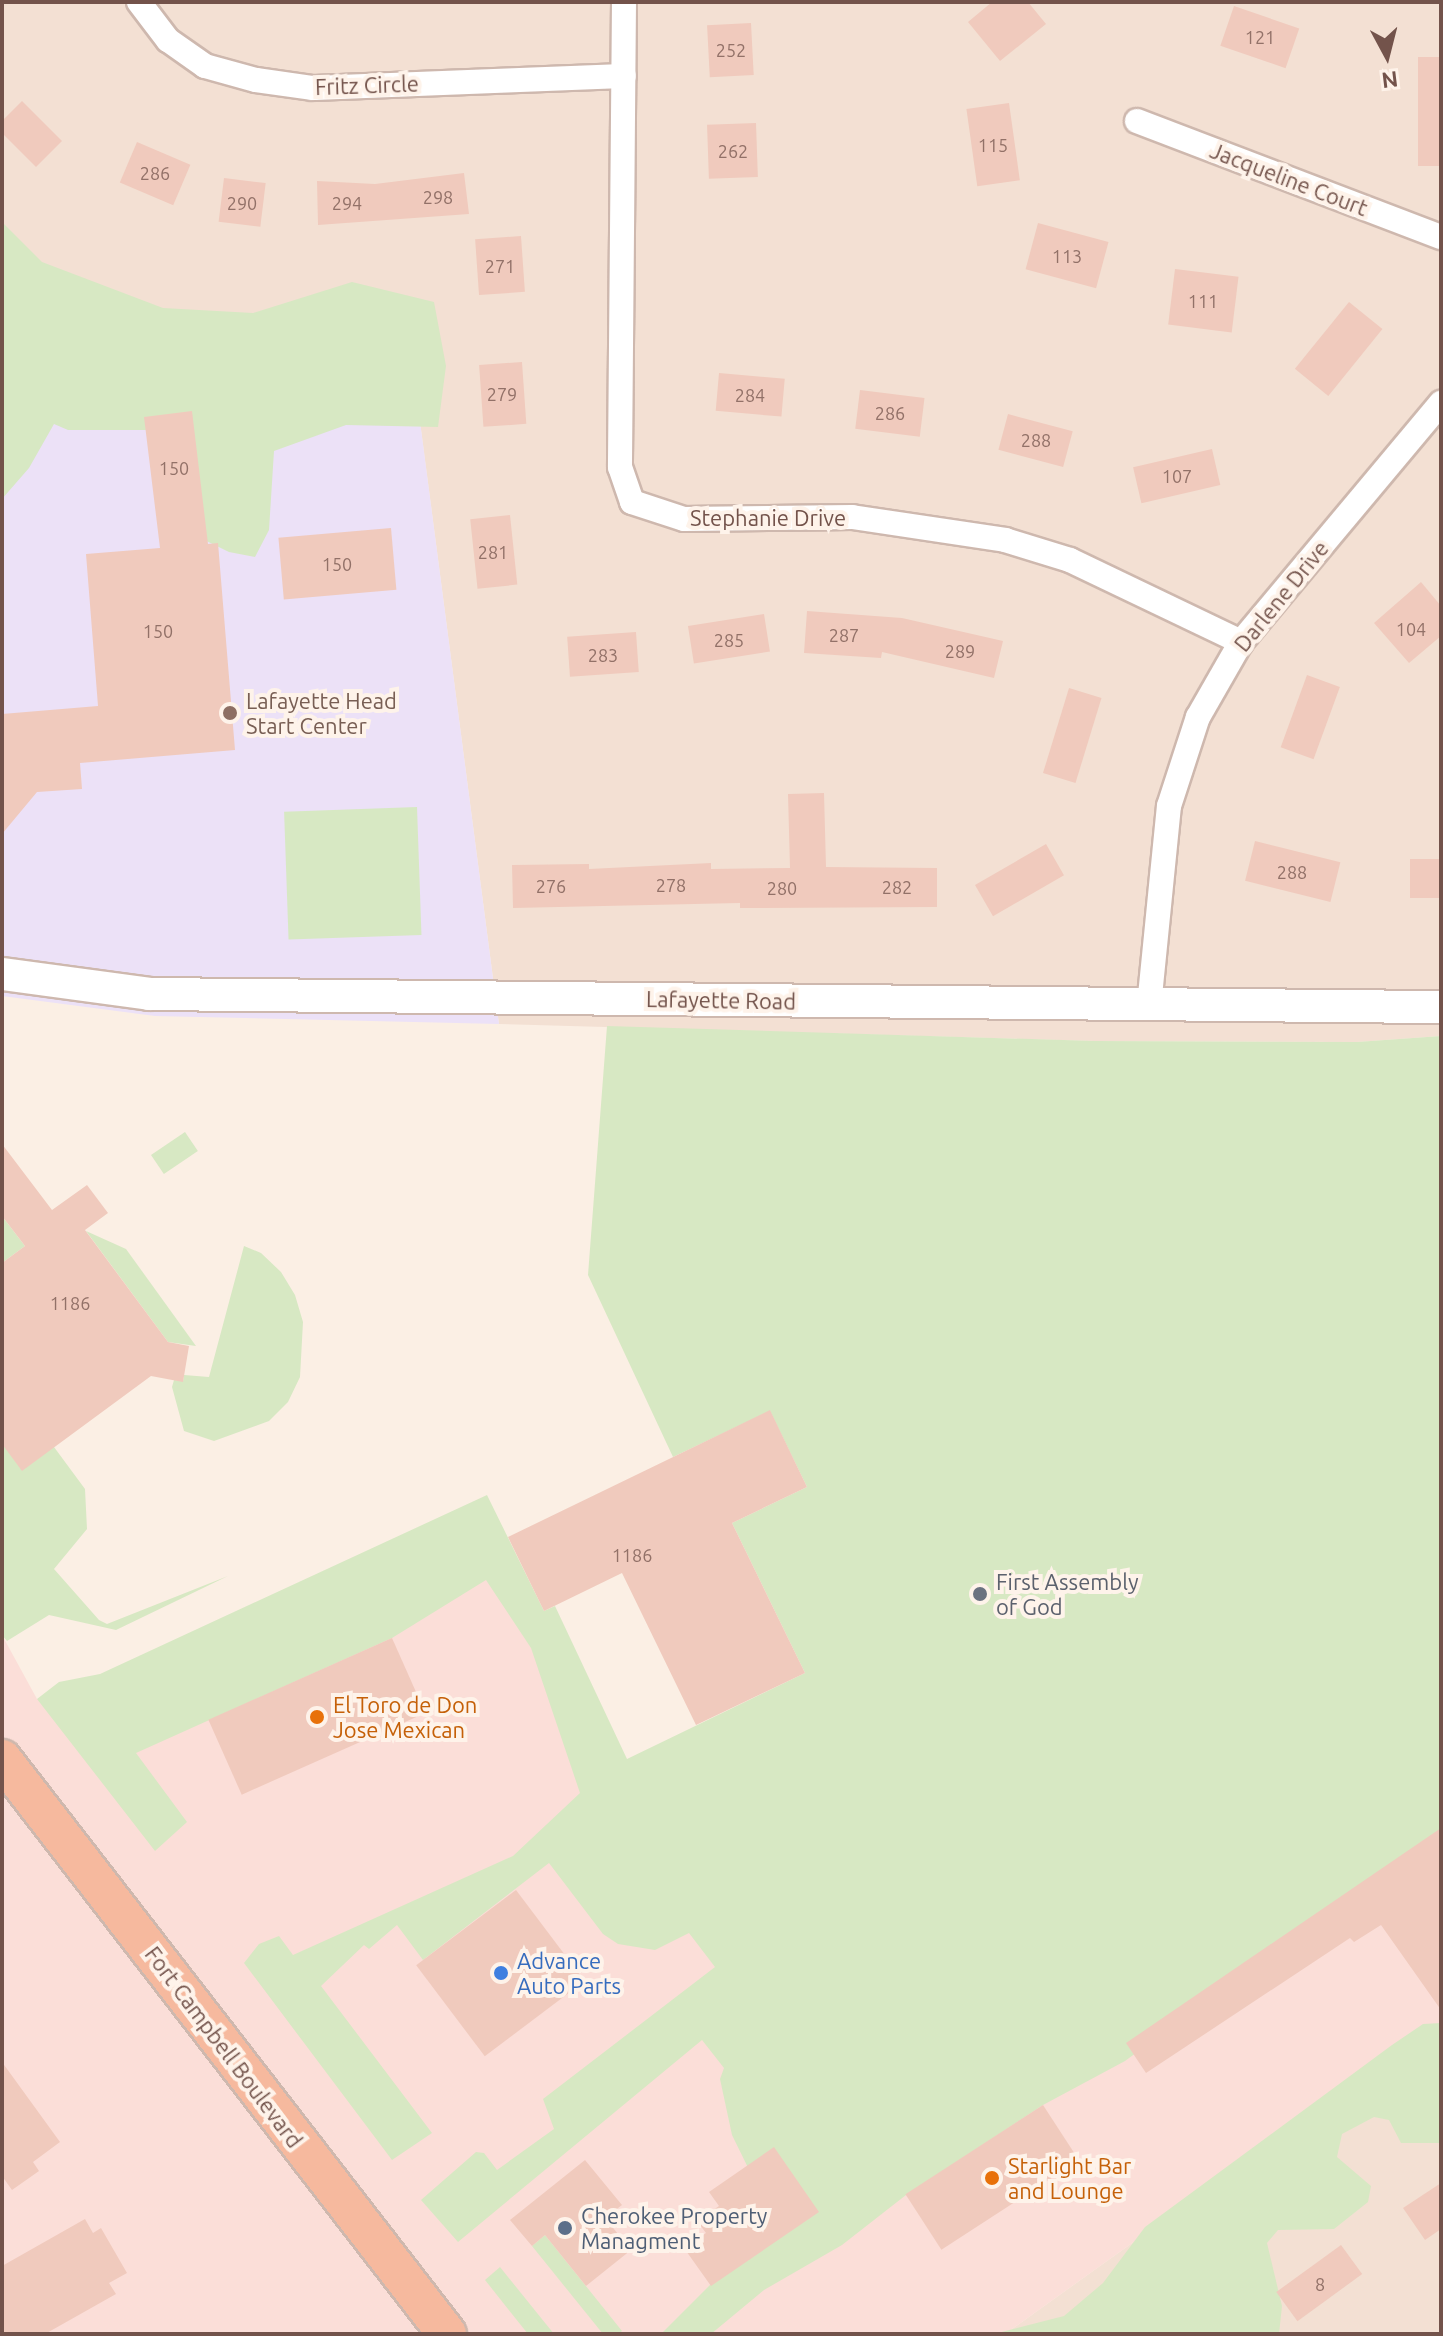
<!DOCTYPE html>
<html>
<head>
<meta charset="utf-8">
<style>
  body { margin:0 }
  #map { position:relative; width:1443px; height:2336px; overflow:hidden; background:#fbefe4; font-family:Ubuntu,sans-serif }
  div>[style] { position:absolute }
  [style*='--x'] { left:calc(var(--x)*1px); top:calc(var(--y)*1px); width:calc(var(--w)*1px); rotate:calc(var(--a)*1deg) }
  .residential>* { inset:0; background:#f3e0d3 }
  .commercial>* { inset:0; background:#fbded8 }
  .education>* { inset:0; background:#ece1f7 }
  .green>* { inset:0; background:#d7e8c3; transform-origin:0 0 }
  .building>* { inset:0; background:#f0cabd; transform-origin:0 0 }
  .roads { filter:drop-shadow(2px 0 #ceb8ae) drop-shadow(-2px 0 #ceb8ae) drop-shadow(0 2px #ceb8ae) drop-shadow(0 -2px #ceb8ae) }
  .minor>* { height:24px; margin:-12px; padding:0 12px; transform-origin:12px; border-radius:12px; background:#fff }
  .secondary>* { height:32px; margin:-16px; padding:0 16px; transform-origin:16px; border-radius:16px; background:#fff }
  .trunk>* { height:38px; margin:-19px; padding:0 19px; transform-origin:19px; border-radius:19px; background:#f6b99e }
  .dots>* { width:22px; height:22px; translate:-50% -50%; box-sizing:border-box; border:4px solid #fef3ea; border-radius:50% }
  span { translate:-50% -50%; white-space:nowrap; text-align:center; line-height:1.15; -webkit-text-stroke:8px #fef3ea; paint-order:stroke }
  .number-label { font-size:18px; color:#927168 }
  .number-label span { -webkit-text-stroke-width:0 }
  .street-label { font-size:22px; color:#73534b }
  .education-label { font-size:22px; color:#785e54 }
  .left { translate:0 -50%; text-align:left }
  .worship-label { font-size:22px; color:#5b616d }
  .food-label { font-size:22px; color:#c56008 }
  .shop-label { font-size:22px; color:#366cbe }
  .service-label { font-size:22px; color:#4e5e75 }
  .frame { position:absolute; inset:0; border:4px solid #73534b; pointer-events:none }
  .north { position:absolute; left:1347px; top:16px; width:80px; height:80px; -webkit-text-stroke:6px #fef3ea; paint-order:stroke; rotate:173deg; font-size:22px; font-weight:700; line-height:32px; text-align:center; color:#73534b }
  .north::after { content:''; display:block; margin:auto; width:28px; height:36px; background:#73534b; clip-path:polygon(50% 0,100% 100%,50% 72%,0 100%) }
</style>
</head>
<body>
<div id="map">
  <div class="residential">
    <i style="clip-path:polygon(2px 2px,1441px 2px,1441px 1036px,1357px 1042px,1095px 1041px,499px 1024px,418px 407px,2px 278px)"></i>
    <i style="clip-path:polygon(1441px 2022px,1441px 2334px,1005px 2334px)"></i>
  </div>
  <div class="commercial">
    <i style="clip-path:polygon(493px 1553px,597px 1778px,1441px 1802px,1441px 2022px,1005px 2334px,2px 2334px,2px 1635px,37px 1699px)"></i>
  </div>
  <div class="education">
    <i style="clip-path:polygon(2px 279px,418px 406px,499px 1024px,155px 1016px,2px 996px)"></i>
  </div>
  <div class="green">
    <i style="clip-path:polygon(2px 222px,42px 262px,163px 308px,253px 313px,352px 282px,434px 302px,446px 366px,438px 427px,346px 425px,274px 451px,269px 530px,255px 557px,229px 552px,188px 532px,166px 430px,68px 430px,54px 424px,29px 468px,2px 499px)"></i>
    <i style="left:417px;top:807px;width:128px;height:133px;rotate:88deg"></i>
    <i style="clip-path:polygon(607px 1026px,1095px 1041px,1357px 1042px,1441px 1036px,1441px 1829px,1125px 2061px,1043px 2105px,906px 2195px,842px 2245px,764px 2290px,711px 2334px,661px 2334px,711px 2284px,758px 2188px,732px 2135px,720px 2079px,724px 2068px,702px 2040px,458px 2242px,421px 2200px,476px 2152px,484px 2153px,497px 2170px,554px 2129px,543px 2099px,715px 1967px,689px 1933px,655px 1950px,618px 1944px,603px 1934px,549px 1863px,423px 1960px,397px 1925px,369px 1949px,364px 1945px,321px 1986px,432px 2133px,392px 2160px,244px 1963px,259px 1944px,279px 1936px,293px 1955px,513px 1856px,580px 1793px,531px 1648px,486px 1580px,392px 1638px,136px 1753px,187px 1822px,155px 1851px,37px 1699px,59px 1682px,100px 1674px,487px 1495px,544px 1611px,555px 1606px,627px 1759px,805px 1673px,732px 1523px,807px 1487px,770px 1411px,673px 1457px,588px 1275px)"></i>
    <i style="left:185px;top:1132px;width:23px;height:41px;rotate:56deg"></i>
    <i style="clip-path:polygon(2px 1216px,25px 1246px,2px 1263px)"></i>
    <i style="clip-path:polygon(86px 1231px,126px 1249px,196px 1346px,168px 1342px)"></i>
    <i style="clip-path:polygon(244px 1246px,261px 1253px,281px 1272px,295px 1295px,303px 1322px,300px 1377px,288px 1402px,269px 1421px,214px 1441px,184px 1431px,172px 1387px,174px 1380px,183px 1381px,184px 1375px,209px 1377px)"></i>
    <i style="clip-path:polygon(2px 1444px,54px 1447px,85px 1489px,87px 1529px,54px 1569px,99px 1620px,107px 1624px,228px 1576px,116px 1630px,49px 1615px,7px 1641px,2px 1635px)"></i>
    <i style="clip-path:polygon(1441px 2023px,1441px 2143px,1401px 2143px,1389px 2120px,1374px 2117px,1342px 2134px,1337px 2157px,1371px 2186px,1368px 2202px,1334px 2229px,1278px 2230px,1267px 2243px,1282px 2306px,1279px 2334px,994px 2334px,1064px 2316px,1103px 2283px,1145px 2227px,1392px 2045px,1423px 2024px)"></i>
    <i style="clip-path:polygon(545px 2235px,622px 2331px,618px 2334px,603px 2334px,532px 2246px)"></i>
    <i style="clip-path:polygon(500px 2267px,554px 2334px,528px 2334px,485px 2280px)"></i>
  </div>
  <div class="building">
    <i style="clip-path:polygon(992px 2px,1028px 2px,1046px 24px,1000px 61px,968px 22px)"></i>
    <i style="left:1234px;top:6px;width:69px;height:42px;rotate:19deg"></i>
    <i style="left:751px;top:23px;width:52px;height:44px;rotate:87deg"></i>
    <i style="left:1418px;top:57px;width:23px;height:109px"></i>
    <i style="clip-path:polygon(22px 101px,62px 141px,36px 167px,2px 133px,2px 121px)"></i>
    <i style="left:1009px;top:103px;width:78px;height:43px;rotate:82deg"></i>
    <i style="left:756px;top:123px;width:54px;height:49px;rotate:88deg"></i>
    <i style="left:137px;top:142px;width:58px;height:44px;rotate:23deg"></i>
    <i style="clip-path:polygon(464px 173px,469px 214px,318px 225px,317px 181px,375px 184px)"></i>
    <i style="left:224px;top:178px;width:42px;height:44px;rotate:7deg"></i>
    <i style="left:1038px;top:223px;width:73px;height:48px;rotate:15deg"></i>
    <i style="left:521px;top:236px;width:56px;height:46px;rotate:86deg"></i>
    <i style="left:1175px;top:269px;width:64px;height:56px;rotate:7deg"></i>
    <i style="left:1349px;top:302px;width:43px;height:86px;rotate:39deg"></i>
    <i style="left:522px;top:362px;width:62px;height:43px;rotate:86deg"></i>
    <i style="left:719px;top:373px;width:66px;height:38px;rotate:5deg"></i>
    <i style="left:860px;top:390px;width:65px;height:39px;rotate:7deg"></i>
    <i style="clip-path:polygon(192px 411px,208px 544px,218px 543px,235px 750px,80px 763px,82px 789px,37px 792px,2px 834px,2px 714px,98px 706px,86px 554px,160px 548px,144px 417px)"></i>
    <i style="left:1008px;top:414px;width:67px;height:37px;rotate:15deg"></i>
    <i style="left:1212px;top:449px;width:37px;height:81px;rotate:77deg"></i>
    <i style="left:510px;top:515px;width:70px;height:40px;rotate:84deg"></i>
    <i style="left:391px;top:528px;width:62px;height:113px;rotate:85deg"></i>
    <i style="clip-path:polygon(1421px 582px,1441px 606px,1441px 636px,1409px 663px,1374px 623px)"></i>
    <i style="clip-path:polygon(807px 611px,902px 618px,1003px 641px,994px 678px,882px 652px,881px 658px,804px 653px)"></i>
    <i style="left:764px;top:614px;width:38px;height:77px;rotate:81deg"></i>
    <i style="left:636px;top:632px;width:40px;height:69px;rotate:86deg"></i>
    <i style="left:1307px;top:675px;width:35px;height:77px;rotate:20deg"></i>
    <i style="left:1069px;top:688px;width:34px;height:89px;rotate:17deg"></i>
    <i style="clip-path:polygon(824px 793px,826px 867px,937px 868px,937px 907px,740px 908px,740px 903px,513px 908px,512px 865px,589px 864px,589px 869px,711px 863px,711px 869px,790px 868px,788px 794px)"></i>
    <i style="left:1255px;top:841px;width:88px;height:41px;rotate:14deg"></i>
    <i style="left:1046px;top:844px;width:36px;height:82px;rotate:60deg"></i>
    <i style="left:1441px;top:859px;width:39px;height:31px;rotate:90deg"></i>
    <i style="clip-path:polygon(2px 1144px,52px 1210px,87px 1185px,108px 1213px,85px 1230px,168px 1342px,189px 1346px,183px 1382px,151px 1376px,22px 1471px,2px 1444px,2px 1263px,25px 1246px,2px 1216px)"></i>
    <i style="clip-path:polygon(770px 1410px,807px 1487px,732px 1523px,805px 1673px,696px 1725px,622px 1573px,544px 1611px,508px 1537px)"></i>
    <i style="left:392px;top:1638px;width:82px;height:201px;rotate:66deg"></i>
    <i style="clip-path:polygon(1441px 1828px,1441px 2010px,1381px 1925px,1354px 1942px,1350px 1938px,1146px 2073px,1126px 2043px)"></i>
    <i style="left:516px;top:1890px;width:114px;height:125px;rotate:53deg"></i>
    <i style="clip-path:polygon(2px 2062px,60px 2142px,33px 2162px,39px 2171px,12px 2190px,2px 2176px)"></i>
    <i style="left:1043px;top:2105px;width:66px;height:164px;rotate:57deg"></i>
    <i style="clip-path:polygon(774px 2147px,819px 2212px,711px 2286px,684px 2248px,706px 2233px,697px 2221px,719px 2206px,709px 2192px)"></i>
    <i style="clip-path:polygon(585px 2160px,622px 2205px,605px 2218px,631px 2250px,586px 2286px,545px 2235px,532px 2246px,510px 2220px)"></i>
    <i style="clip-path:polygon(1441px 2183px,1441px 2229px,1425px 2240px,1403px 2208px)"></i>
    <i style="clip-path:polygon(85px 2219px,93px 2233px,101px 2228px,127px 2273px,109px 2283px,116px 2294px,45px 2334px,2px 2334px,2px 2266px)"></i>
    <i style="left:1341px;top:2245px;width:36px;height:80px;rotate:54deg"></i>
  </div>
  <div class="roads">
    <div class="minor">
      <i style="--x:139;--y:2;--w:48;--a:52.7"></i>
      <i style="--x:168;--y:40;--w:45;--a:35.1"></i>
      <i style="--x:205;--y:66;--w:53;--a:15.4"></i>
      <i style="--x:256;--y:80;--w:58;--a:8"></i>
      <i style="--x:313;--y:88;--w:311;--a:-2.2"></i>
      <i style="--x:624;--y:2;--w:465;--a:90.5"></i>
      <i style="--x:620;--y:467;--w:37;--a:71"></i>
      <i style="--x:632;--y:502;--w:55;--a:18.1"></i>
      <i style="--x:684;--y:519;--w:168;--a:-0.7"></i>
      <i style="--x:852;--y:517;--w:155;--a:8.5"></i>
      <i style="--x:1005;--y:540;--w:68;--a:17.1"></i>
      <i style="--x:1070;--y:560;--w:190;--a:25.6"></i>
      <i style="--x:1137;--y:121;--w:325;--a:20.9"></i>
      <i style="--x:1149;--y:1006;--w:201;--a:-84.3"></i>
      <i style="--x:1169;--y:806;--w:94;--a:-72"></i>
      <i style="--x:1198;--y:717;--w:86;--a:-60.2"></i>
      <i style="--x:1241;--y:642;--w:312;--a:-50.1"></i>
    </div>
    <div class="secondary">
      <i style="--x:2;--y:974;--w:148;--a:7.7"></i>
      <i style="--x:149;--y:994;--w:1292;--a:0.58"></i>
    </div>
    <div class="trunk">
      <i style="--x:2;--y:1759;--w:727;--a:52.26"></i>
    </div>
  </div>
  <div class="dots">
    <i style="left:230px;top:713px;background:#8d6e63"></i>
    <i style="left:980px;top:1594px;background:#6b7280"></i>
    <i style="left:317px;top:1717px;background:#e8710a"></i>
    <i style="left:501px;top:1973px;background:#3f7fe0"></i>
    <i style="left:992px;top:2178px;background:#e8710a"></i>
    <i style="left:565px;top:2228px;background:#5c6f8a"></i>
  </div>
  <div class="number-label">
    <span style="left:1260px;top:37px">121</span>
    <span style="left:731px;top:50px">252</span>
    <span style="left:993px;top:145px">115</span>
    <span style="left:733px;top:151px">262</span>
    <span style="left:155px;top:173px">286</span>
    <span style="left:438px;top:197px">298</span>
    <span style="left:242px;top:203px">290</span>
    <span style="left:347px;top:203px">294</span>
    <span style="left:1067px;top:256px">113</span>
    <span style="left:500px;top:266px">271</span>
    <span style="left:1203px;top:301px">111</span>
    <span style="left:502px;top:394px">279</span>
    <span style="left:750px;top:395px">284</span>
    <span style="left:890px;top:413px">286</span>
    <span style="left:1036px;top:440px">288</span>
    <span style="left:174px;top:468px">150</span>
    <span style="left:1177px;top:476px">107</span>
    <span style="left:493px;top:552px">281</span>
    <span style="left:337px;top:564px">150</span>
    <span style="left:1411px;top:629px">104</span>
    <span style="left:158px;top:631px">150</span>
    <span style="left:844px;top:635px">287</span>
    <span style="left:729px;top:640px">285</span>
    <span style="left:960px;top:651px">289</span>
    <span style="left:603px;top:655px">283</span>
    <span style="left:1292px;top:872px">288</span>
    <span style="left:671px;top:885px">278</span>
    <span style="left:551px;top:886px">276</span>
    <span style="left:897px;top:887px">282</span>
    <span style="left:782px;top:888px">280</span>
    <span style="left:70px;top:1303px">1186</span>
    <span style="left:632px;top:1555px">1186</span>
    <span style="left:1320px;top:2284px">8</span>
  </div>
  <div class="street-label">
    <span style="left:367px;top:85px;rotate:-2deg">Fritz Circle</span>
    <span style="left:1289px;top:179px;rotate:21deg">Jacqueline Court</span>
    <span style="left:768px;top:518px">Stephanie Drive</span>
    <span style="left:1281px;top:596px;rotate:-51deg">Darlene Drive</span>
    <span style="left:721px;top:1000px;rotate:1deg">Lafayette Road</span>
    <span style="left:224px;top:2047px;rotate:53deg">Fort Campbell Boulevard</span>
  </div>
  <div class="education-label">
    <span class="left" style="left:246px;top:713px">Lafayette Head<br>Start Center</span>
  </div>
  <div class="worship-label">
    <span class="left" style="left:996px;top:1594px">First Assembly<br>of God</span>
  </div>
  <div class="food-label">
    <span class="left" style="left:333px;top:1717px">El Toro de Don<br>Jose Mexican</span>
    <span class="left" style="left:1008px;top:2178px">Starlight Bar<br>and Lounge</span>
  </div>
  <div class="shop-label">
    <span class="left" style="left:517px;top:1973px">Advance<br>Auto Parts</span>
  </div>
  <div class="service-label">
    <span class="left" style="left:581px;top:2228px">Cherokee Property<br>Managment</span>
  </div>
  <div class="frame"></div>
  <div class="north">N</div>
</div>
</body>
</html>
